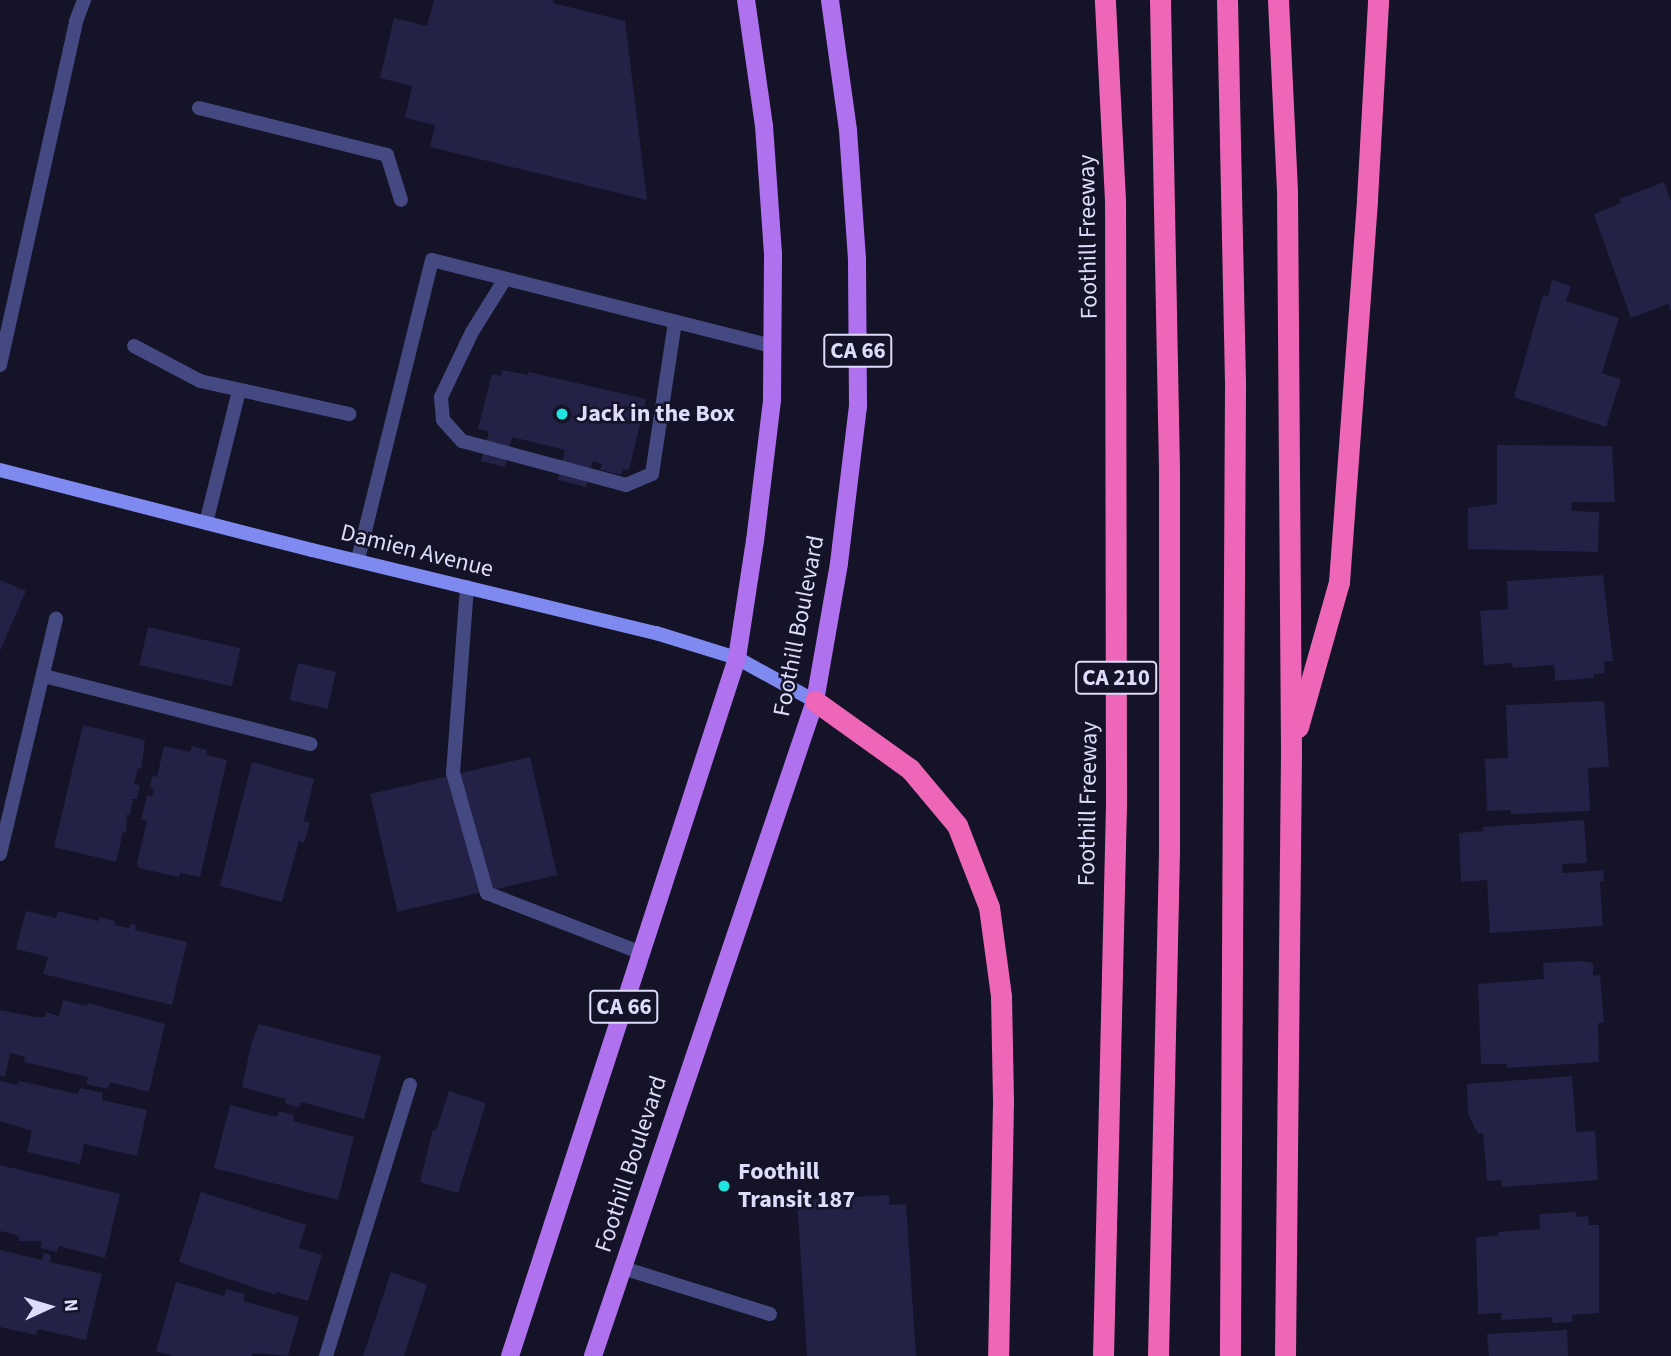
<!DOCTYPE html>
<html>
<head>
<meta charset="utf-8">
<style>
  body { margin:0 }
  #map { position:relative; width:1671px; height:1356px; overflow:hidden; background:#141327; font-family:"Source Sans 3",sans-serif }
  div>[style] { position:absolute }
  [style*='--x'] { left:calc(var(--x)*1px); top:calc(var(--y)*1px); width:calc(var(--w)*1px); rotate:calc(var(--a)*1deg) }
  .building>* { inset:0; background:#242146; transform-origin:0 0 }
  .service>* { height:14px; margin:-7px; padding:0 7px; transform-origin:7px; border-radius:7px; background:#444981 }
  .minor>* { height:14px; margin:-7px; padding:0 7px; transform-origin:7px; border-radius:7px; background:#444981 }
  .secondary>* { height:14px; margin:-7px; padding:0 7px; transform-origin:7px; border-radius:7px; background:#7f8af0 }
  .primary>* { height:18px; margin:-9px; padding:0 9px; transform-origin:9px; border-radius:9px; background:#b071ef }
  .motorway>* { height:21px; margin:-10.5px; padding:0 10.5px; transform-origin:10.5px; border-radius:10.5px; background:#ed66b7 }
  .dots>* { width:19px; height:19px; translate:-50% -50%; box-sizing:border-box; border:4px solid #141327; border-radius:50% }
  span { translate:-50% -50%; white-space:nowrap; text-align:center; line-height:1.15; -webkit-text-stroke:5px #141327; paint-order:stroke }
  .shield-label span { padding:2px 5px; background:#141327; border:2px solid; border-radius:5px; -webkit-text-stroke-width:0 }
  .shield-label { font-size:23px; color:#ddddfb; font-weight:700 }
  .street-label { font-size:24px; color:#ddddfb }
  .poi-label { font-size:24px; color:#ddddfb; font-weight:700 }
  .left { translate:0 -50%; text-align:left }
  .north { position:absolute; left:14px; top:1272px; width:70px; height:70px; -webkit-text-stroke:5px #141327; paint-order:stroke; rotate:86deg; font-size:19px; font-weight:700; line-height:28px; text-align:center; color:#ddddfb }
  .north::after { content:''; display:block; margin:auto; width:24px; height:32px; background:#ddddfb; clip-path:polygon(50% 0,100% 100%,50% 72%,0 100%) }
</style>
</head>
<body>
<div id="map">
  <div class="building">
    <i style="clip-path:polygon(434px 0,553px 0,553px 3px,625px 21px,647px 200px,430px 147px,435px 125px,405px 118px,412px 86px,380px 78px,394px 18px,427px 26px)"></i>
    <i style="clip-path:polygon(1664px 182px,1671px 202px,1671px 311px,1668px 304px,1631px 318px,1594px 214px,1621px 203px,1619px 199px)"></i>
    <i style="clip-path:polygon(1552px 280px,1571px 286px,1566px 301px,1619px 318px,1602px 373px,1621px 379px,1606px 427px,1514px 397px,1543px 295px,1548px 296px)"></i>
    <i style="clip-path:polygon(503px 370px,527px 375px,529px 372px,646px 399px,629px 470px,623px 469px,621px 475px,600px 470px,602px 464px,593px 461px,586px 487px,558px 480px,565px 450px,512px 437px,505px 467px,481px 461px,489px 431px,478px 429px,492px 374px,501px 376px)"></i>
    <i style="clip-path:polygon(1497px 445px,1612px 446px,1615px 502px,1572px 502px,1571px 511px,1599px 512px,1598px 552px,1468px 549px,1468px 508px,1497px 504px)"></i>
    <i style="clip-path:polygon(1603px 575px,1613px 661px,1604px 661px,1605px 673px,1594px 674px,1594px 678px,1555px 681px,1554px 665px,1513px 668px,1512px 663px,1484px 665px,1480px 611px,1508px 609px,1507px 581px)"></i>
    <i style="clip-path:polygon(0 580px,26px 591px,0 651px)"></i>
    <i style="left:148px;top:627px;width:95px;height:39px;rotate:13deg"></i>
    <i style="left:298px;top:663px;width:39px;height:38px;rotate:13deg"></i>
    <i style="clip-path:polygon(1604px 701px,1609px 767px,1588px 768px,1590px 811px,1511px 814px,1511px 810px,1487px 811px,1485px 759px,1508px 758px,1506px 705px)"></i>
    <i style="clip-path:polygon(83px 725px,145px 740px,141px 769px,138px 768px,134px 784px,140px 785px,137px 799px,130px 799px,133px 800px,130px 815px,127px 814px,126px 833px,123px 832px,116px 862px,54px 847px)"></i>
    <i style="clip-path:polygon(164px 746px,190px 752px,192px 746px,207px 750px,206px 755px,227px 760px,200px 877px,180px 873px,179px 877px,139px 868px,137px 863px,147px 821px,141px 820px,147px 795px,152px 796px,154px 789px,150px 788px,152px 776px,157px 777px)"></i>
    <i style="left:530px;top:757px;width:121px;height:164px;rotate:77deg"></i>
    <i style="clip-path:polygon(252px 762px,314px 779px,304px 821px,310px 823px,304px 843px,299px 841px,282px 902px,220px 886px)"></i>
    <i style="clip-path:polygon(1584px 820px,1587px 863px,1562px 864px,1563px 873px,1603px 870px,1604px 881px,1600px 882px,1603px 926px,1490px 933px,1487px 880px,1461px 882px,1459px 833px,1483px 831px,1483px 827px)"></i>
    <i style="clip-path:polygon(26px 911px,56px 918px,58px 911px,98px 921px,100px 917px,115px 921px,114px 925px,129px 928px,131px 924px,136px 925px,135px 930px,187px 942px,172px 1005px,43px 974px,48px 957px,16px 949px)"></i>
    <i style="clip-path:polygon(1581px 961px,1593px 963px,1593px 976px,1600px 975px,1604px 1023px,1598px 1023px,1599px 1062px,1507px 1068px,1507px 1064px,1481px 1064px,1478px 984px,1544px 979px,1543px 963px)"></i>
    <i style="clip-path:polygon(63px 1000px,87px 1006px,88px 1003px,165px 1024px,149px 1092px,110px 1082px,108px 1089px,86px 1084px,88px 1077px,24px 1062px,25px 1057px,10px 1053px,5px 1077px,0 1076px,0 1010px,35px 1017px,45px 1017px,46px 1012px,59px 1016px)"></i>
    <i style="clip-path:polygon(259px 1024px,381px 1056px,364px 1119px,301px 1102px,299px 1108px,285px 1103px,286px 1099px,242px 1087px,251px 1045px)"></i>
    <i style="clip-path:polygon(1572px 1076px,1576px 1132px,1595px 1131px,1598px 1180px,1502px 1187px,1501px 1180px,1487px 1181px,1483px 1133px,1478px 1134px,1468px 1114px,1467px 1084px)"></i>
    <i style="clip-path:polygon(0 1081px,18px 1085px,19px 1081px,78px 1094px,80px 1088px,103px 1093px,102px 1100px,147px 1110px,137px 1156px,84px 1144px,80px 1164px,27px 1152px,32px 1131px,0 1121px)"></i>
    <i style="clip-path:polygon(449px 1091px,486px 1103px,458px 1193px,420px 1182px,433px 1129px,436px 1131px)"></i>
    <i style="clip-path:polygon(230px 1105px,277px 1117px,279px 1111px,294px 1115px,293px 1121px,354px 1137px,338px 1200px,214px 1168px)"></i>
    <i style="clip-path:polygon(0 1165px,120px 1194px,105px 1258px,59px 1246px,57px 1252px,40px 1248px,42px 1241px,18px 1241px,19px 1236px,0 1231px)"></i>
    <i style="clip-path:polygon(201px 1192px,306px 1225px,299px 1248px,322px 1255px,308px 1301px,277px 1292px,276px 1295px,179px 1262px)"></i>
    <i style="clip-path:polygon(889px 1195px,889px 1205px,906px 1204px,916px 1356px,807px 1356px,797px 1200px)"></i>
    <i style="clip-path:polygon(1576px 1212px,1577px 1217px,1588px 1216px,1589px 1225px,1599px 1225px,1599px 1313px,1572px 1315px,1573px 1322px,1553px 1323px,1552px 1317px,1501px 1320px,1502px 1313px,1478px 1314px,1476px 1237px,1498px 1236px,1498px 1232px,1540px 1229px,1539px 1214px)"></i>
    <i style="clip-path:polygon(0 1250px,42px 1260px,44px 1253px,51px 1255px,50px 1262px,102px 1274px,86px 1340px,38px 1329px,36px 1335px,0 1327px)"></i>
    <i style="clip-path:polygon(391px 1272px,427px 1285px,404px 1356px,363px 1356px)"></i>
    <i style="clip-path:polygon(176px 1282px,224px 1296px,226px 1289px,245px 1294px,243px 1301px,299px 1317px,288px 1356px,253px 1353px,252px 1356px,172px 1356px,156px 1351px)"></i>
    <i style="clip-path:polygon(1567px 1330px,1568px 1356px,1489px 1356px,1487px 1334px)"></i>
  </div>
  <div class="service">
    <i style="--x:199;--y:108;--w:194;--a:14"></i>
    <i style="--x:387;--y:155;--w:47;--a:72.7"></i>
    <i style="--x:505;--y:279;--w:62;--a:121.9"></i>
    <i style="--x:472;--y:332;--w:72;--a:115.5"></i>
    <i style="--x:441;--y:397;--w:23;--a:85"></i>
    <i style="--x:443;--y:420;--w:28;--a:48"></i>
    <i style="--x:462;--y:441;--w:170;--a:15"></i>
    <i style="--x:626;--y:485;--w:28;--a:-23"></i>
    <i style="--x:652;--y:474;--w:154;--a:-81.4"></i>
    <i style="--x:134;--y:346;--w:75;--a:27.9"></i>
    <i style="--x:200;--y:381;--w:153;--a:12.5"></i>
    <i style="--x:206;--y:523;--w:136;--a:-76"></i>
    <i style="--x:358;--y:559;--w:308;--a:-76.1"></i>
    <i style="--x:432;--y:260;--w:351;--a:14.2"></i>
    <i style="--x:467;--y:587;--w:187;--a:94.3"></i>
    <i style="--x:453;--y:773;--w:125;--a:74.2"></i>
    <i style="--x:487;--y:893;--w:166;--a:21.2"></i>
    <i style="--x:44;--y:676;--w:275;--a:14.3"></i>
    <i style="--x:0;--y:854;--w:242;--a:-76.6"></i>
    <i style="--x:623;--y:1268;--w:154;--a:17.4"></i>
    <i style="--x:326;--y:1356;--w:284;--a:-72.8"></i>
  </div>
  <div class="minor">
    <i style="--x:0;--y:365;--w:352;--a:-77.5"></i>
    <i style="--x:76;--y:21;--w:22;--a:-69"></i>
  </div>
  <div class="secondary">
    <i style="--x:0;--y:470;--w:322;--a:14.4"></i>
    <i style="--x:312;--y:550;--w:354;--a:13.6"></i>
    <i style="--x:656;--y:633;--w:85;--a:17.2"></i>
    <i style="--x:737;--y:658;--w:89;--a:28.9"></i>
  </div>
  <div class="primary">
    <i style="--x:510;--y:1356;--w:734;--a:-71.98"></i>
    <i style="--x:737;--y:658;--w:118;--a:-81.3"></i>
    <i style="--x:755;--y:541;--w:142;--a:-83.1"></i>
    <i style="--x:772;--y:400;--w:146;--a:-89.6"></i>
    <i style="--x:773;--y:254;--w:128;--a:-94"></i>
    <i style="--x:764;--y:126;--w:127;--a:-98.1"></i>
    <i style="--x:593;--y:1356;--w:692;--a:-71.28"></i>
    <i style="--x:815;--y:701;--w:140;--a:-80.1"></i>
    <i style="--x:839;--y:563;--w:157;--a:-83.1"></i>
    <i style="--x:858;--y:407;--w:148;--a:-90.4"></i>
    <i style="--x:857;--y:259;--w:129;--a:-94"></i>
    <i style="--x:848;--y:130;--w:131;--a:-97.9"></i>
  </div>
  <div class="motorway">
    <i style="--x:1227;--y:0;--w:387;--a:88.8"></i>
    <i style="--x:1235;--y:387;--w:969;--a:90.3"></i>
    <i style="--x:1278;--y:0;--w:191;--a:87.3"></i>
    <i style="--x:1287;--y:191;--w:562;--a:89.59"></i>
    <i style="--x:1291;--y:753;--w:603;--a:90.57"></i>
    <i style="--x:815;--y:701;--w:117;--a:35.6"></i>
    <i style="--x:910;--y:769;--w:73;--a:50"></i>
    <i style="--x:957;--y:825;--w:88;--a:68.7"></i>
    <i style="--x:989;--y:907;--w:90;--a:82.3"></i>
    <i style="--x:1001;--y:996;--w:107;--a:88.9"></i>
    <i style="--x:1003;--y:1103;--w:253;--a:91.1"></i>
    <i style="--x:1298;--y:727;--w:151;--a:-74.2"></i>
    <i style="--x:1339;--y:582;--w:384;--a:-85.8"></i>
    <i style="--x:1367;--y:199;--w:199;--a:-86.8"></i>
    <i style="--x:1103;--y:1356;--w:552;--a:-88.65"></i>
    <i style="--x:1116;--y:804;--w:604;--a:-90.09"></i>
    <i style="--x:1115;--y:200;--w:200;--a:-92.9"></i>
    <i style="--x:1158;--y:1356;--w:506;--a:-88.75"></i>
    <i style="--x:1169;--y:850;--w:381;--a:-90"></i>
    <i style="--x:1169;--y:469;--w:469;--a:-91.1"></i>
  </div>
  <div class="dots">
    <i style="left:562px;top:414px;background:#1fe5e1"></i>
    <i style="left:724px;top:1186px;background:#1fe5e1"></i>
  </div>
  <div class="shield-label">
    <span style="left:858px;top:351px">CA 66</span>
    <span style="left:1116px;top:678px">CA 210</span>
    <span style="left:624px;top:1007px">CA 66</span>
  </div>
  <div class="street-label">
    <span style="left:1088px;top:237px;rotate:-91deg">Foothill Freeway</span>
    <span style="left:417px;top:551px;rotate:14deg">Damien Avenue</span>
    <span style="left:799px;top:626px;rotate:-79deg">Foothill Boulevard</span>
    <span style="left:1088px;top:804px;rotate:-89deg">Foothill Freeway</span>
    <span style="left:631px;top:1164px;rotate:-72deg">Foothill Boulevard</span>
  </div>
  <div class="poi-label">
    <span class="left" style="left:576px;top:414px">Jack in the Box</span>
    <span class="left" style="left:738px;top:1186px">Foothill<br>Transit 187</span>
  </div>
  <div class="north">N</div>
</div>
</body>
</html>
